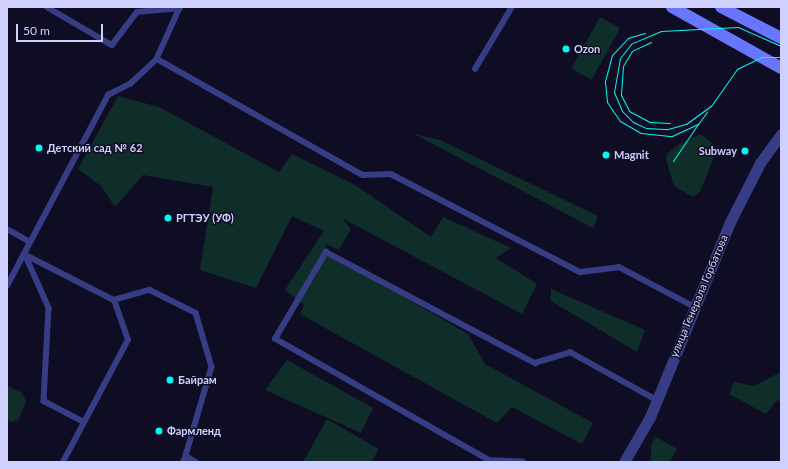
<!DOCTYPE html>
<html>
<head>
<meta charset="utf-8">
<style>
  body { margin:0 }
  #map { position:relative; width:788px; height:469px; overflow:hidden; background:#0e0d24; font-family:Lato,sans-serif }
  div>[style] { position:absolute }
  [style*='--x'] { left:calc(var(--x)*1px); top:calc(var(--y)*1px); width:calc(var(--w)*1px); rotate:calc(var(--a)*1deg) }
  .green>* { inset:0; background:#102e29; transform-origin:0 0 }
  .lane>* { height:5.5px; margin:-2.75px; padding:0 2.75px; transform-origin:2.75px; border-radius:2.75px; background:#363d84 }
  .street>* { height:11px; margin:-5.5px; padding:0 5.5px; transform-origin:5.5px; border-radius:5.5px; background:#363d84 }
  .secondary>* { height:12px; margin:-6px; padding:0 6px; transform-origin:6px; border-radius:6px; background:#6775ff }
  .tram>* { height:1px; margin:-0.5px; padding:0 0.5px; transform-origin:0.5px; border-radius:0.5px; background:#00fbf6 }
  .dots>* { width:11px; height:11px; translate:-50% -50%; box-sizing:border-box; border:2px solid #0e0d24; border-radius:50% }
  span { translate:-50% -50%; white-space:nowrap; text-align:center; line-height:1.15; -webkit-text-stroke:3px #0e0d24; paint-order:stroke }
  .poi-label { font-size:11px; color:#d0d0ff; font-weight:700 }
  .left { translate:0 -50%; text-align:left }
  .right { translate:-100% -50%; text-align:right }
  .street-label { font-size:11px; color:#d0d0ff }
  .frame { position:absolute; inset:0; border:8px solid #d0d0ff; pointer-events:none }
  .scale { position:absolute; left:16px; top:24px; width:87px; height:18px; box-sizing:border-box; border:2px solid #d0d0ff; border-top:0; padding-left:5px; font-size:12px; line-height:14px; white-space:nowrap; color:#d0d0ff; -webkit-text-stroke:3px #0e0d24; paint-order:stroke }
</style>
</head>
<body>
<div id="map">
  <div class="green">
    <i style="left:600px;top:17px;width:23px;height:59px;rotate:29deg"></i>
    <i style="clip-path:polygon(118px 96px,159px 107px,279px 172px,292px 154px,355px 185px,431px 237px,443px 217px,511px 248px,496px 258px,537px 284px,522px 314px,342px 218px,351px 229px,339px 250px,326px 244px,311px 287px,326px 252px,468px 334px,485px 364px,593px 423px,582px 444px,512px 407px,497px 423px,300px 314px,304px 305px,285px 290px,324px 231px,292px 216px,256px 288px,200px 270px,213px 187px,143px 175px,115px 207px,101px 186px,78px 169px)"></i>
    <i style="clip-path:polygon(414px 134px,440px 140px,598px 216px,593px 228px)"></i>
    <i style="clip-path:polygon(700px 134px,713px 143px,716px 152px,700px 192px,693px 197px,674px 186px,666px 160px,667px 154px,678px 145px)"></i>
    <i style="clip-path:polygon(551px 289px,645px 330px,637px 352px,551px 301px)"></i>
    <i style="clip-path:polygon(287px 360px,373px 408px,361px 433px,265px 390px)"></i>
    <i style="clip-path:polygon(781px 372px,781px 402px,777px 400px,766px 414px,729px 394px,734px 382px,754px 386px)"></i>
    <i style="clip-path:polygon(7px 386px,22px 393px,26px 401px,19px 419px,12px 422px,7px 419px)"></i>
    <i style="clip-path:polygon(327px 419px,379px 449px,371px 462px,303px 462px)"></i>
    <i style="clip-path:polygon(656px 437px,677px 449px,670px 462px,651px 462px,651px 445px)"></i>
  </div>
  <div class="lane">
    <i style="--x:47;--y:7;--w:75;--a:30.3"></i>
    <i style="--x:112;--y:45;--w:41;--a:-52.9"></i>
    <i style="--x:137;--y:12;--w:43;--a:-5.3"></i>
    <i style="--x:179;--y:10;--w:54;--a:114.2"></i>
    <i style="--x:157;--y:59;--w:236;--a:29.4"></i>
    <i style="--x:363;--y:175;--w:28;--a:-2"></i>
    <i style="--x:391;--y:174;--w:213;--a:27.4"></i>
    <i style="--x:580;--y:272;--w:39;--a:-7"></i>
    <i style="--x:619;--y:267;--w:84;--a:27.8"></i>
    <i style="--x:475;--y:69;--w:72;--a:-59.2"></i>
    <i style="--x:81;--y:146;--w:9;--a:27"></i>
    <i style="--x:7;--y:229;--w:26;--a:29"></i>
    <i style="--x:24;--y:254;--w:101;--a:27.1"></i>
    <i style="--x:114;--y:300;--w:37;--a:-16"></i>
    <i style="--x:150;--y:290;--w:51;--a:26.6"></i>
    <i style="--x:196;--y:313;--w:56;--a:73.5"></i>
    <i style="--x:212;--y:367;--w:93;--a:106.3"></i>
    <i style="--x:25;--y:254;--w:59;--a:66"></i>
    <i style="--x:49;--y:308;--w:93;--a:93.1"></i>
    <i style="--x:44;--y:401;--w:45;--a:27.7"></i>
    <i style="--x:7;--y:286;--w:216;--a:-62.1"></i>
    <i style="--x:108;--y:95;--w:25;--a:-27"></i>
    <i style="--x:130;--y:84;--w:37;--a:-43"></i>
    <i style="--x:63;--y:462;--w:138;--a:-62"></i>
    <i style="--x:128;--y:340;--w:42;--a:-109.3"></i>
    <i style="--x:183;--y:462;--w:7;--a:-63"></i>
    <i style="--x:186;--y:456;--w:12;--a:31"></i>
    <i style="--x:523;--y:462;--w:33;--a:-178"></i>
    <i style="--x:490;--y:461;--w:247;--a:-150.4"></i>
    <i style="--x:275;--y:339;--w:101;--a:-59.6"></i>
    <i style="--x:326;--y:252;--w:237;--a:28"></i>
    <i style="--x:535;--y:363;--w:37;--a:-17"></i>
    <i style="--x:570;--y:352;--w:99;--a:28.9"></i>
  </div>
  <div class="street">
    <i style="--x:624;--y:462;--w:52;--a:-60"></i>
    <i style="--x:650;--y:417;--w:211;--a:-67.7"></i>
    <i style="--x:730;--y:222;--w:66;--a:-63"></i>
    <i style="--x:760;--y:163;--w:36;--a:-54"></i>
  </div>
  <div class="secondary">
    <i style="--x:672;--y:7;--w:125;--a:29.2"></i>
    <i style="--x:721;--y:7;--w:68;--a:27.3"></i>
  </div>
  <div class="tram">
    <i style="--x:645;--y:33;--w:18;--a:164"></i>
    <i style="--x:628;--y:38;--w:23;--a:133"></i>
    <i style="--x:612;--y:55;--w:28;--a:105"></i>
    <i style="--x:605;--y:82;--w:20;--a:84"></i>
    <i style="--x:607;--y:102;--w:23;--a:56"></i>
    <i style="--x:620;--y:121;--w:24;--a:30"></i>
    <i style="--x:641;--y:133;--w:31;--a:6"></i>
    <i style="--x:672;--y:136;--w:29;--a:-25"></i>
    <i style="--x:698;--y:124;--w:15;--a:-53"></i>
    <i style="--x:651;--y:42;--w:21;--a:155"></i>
    <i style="--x:632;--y:51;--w:17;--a:121"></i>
    <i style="--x:623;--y:66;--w:29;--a:94"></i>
    <i style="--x:621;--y:95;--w:18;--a:63"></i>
    <i style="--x:629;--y:111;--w:24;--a:28"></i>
    <i style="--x:650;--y:122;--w:20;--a:3"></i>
    <i style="--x:781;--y:46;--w:47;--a:-156.2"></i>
    <i style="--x:738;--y:27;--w:77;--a:177"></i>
    <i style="--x:661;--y:31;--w:33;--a:157"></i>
    <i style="--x:631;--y:44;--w:18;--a:128"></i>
    <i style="--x:620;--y:58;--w:35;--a:100"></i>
    <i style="--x:614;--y:92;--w:21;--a:67"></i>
    <i style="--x:622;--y:111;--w:16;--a:45"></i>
    <i style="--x:633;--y:122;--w:14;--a:25"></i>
    <i style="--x:646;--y:128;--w:22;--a:3"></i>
    <i style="--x:668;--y:129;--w:19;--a:-16"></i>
    <i style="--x:686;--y:124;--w:31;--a:-36"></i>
    <i style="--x:711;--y:106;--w:45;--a:-54.9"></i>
    <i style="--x:737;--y:69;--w:28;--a:-26"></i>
    <i style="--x:762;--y:57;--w:19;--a:0"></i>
    <i style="--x:673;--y:161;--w:45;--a:-56"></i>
  </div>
  <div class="dots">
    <i style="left:566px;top:49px;background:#00fbf6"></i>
    <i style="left:39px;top:148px;background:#00fbf6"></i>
    <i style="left:745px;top:151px;background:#00fbf6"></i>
    <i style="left:606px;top:155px;background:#00fbf6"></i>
    <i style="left:168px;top:218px;background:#00fbf6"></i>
    <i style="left:170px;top:380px;background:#00fbf6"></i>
    <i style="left:159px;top:431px;background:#00fbf6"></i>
  </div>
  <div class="poi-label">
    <span class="left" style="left:574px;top:49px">Ozon</span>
    <span class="left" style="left:47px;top:148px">Детский сад № 62</span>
    <span class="right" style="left:737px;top:151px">Subway</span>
    <span class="left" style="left:614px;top:155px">Magnit</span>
    <span class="left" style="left:176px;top:218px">РГТЭУ (УФ)</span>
    <span class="left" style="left:178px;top:380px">Байрам</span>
    <span class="left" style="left:167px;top:431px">Фармленд</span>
  </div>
  <div class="street-label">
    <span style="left:699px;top:296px;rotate:-67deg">улица Генерала Горбатова</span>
  </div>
  <div class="frame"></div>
  <div class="scale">50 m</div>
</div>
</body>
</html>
